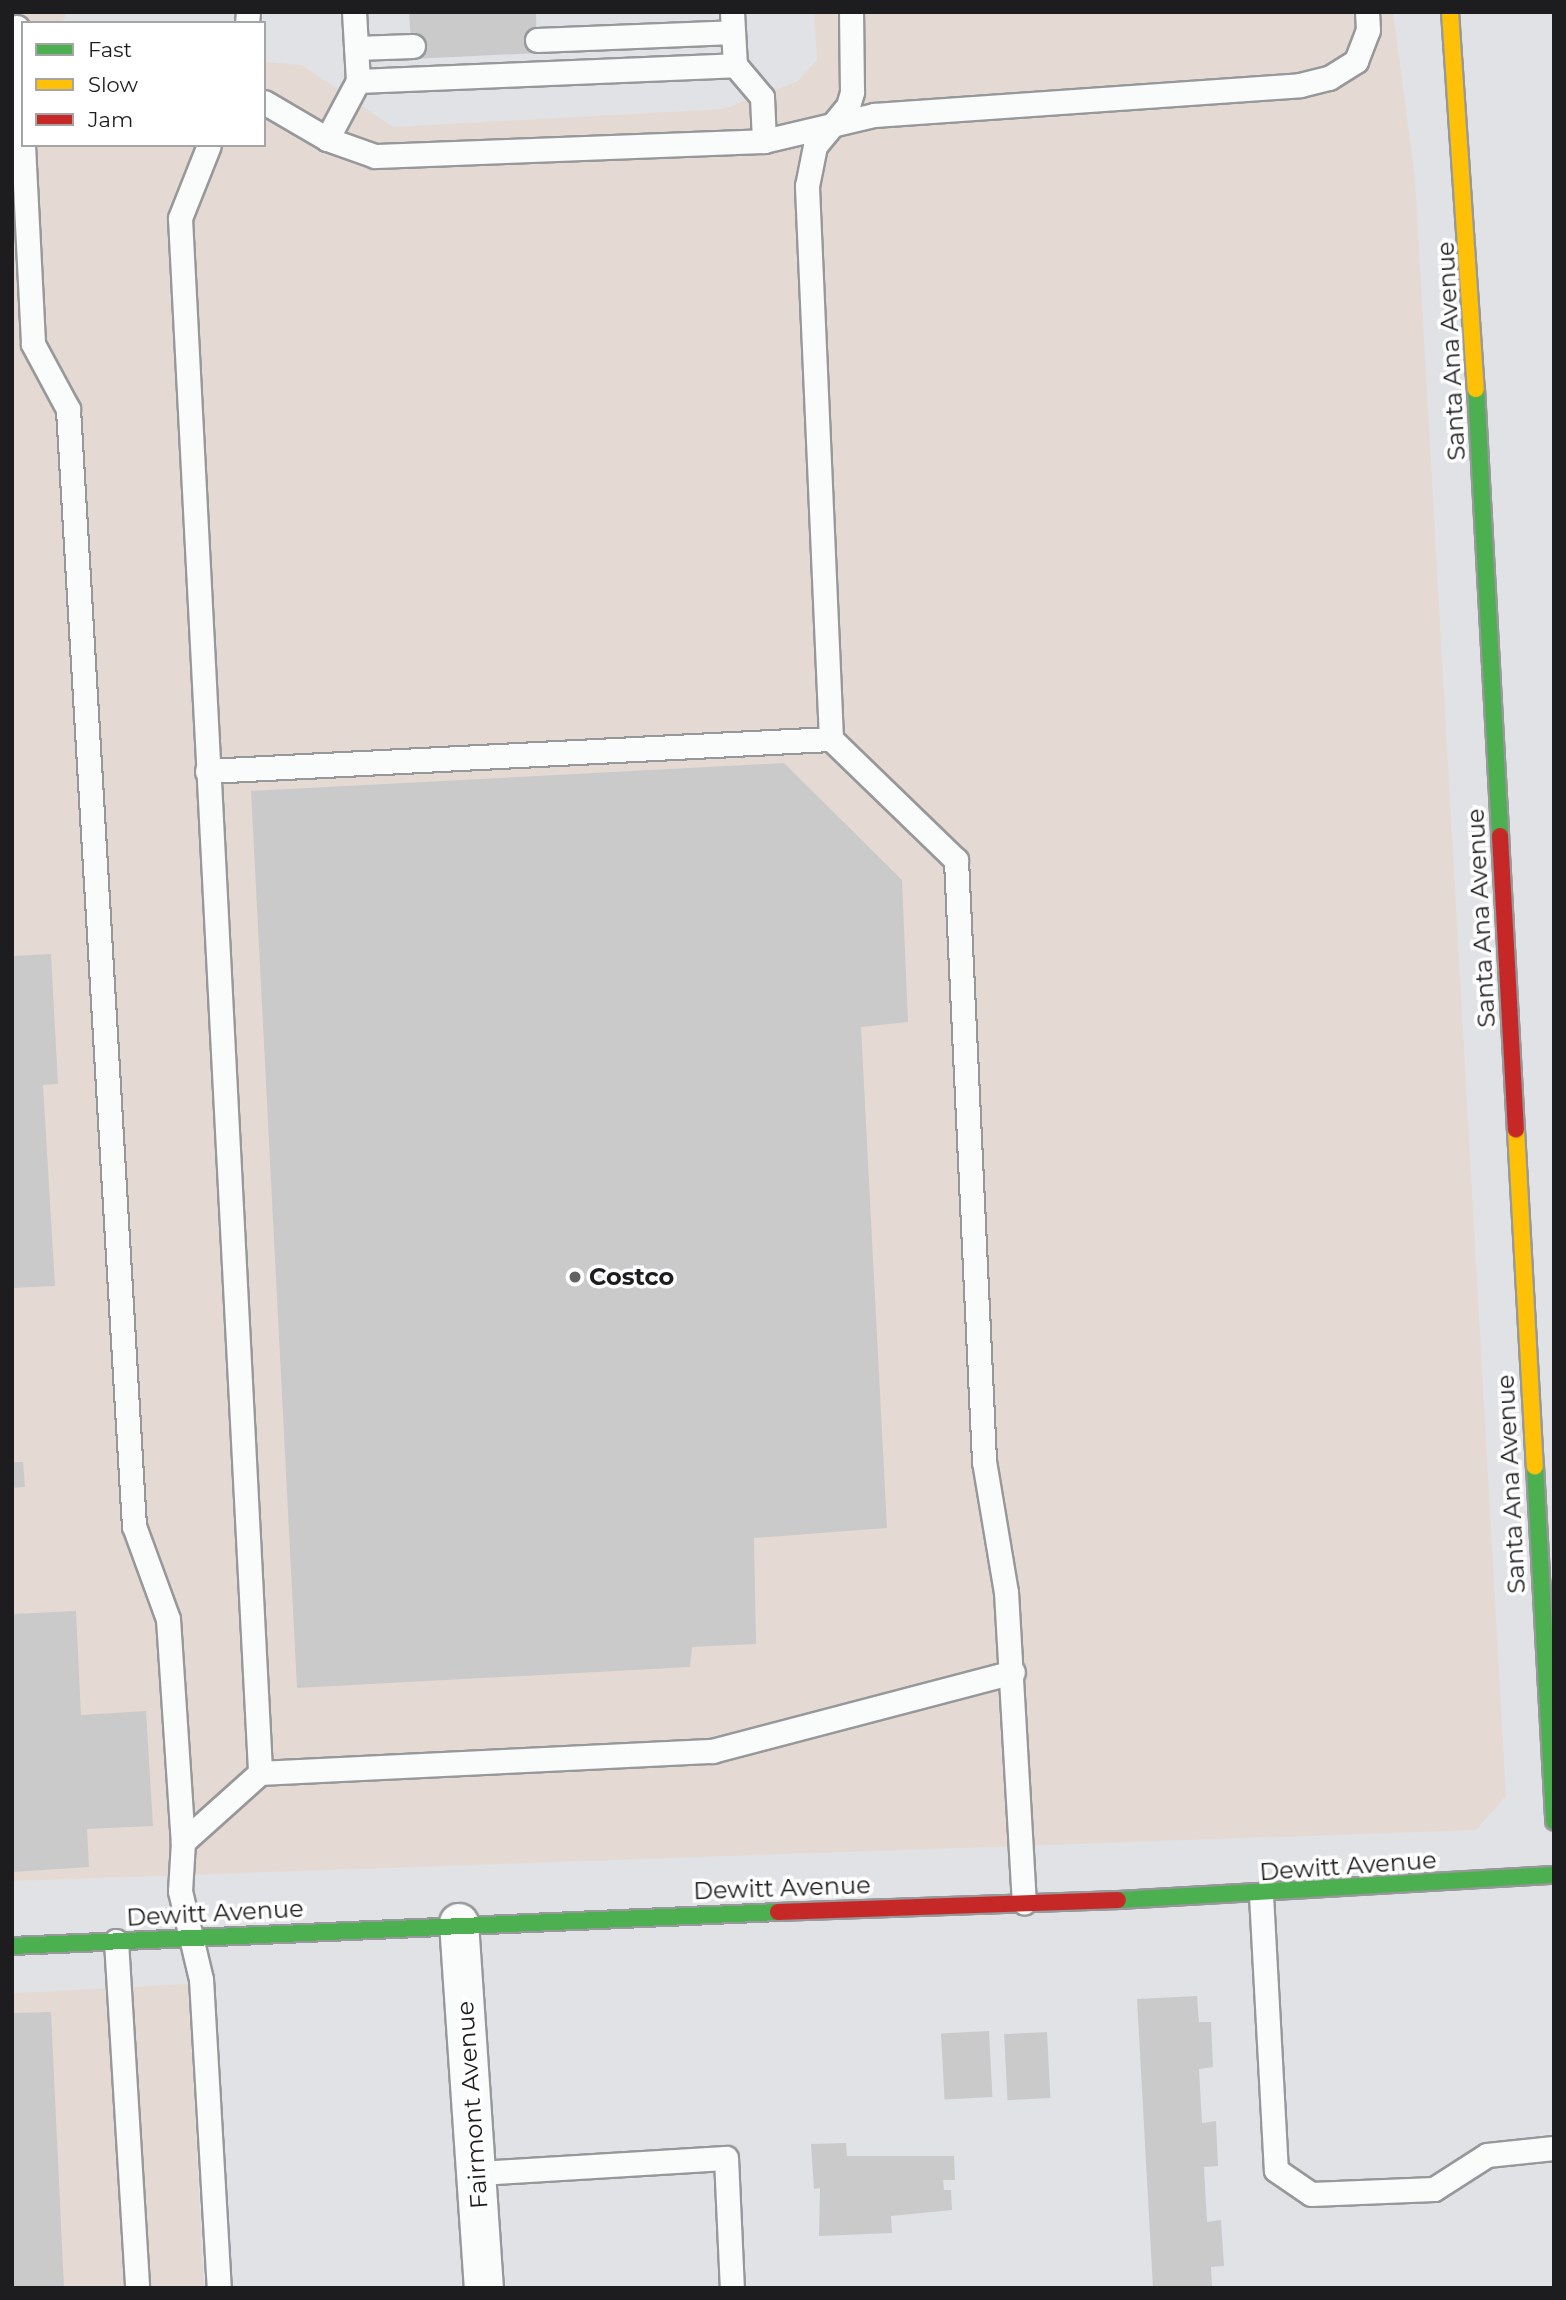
<!DOCTYPE html>
<html>
<head>
<meta charset="utf-8">
<style>
  body { margin:0 }
  #map { position:relative; width:1566px; height:2300px; overflow:hidden; background:#e1e2e5; font-family:Montserrat,sans-serif }
  div>[style] { position:absolute }
  [style*='--x'] { left:calc(var(--x)*1px); top:calc(var(--y)*1px); width:calc(var(--w)*1px); rotate:calc(var(--a)*1deg) }
  .commercial>* { inset:0; background:#e4dad3; transform-origin:0 0 }
  .building>* { inset:0; background:#cacacb; transform-origin:0 0 }
  .roads { filter:drop-shadow(2px 0 #97989a) drop-shadow(-2px 0 #97989a) drop-shadow(0 2px #97989a) drop-shadow(0 -2px #97989a) }
  .lane>* { height:23px; margin:-11.5px; padding:0 11.5px; transform-origin:11.5px; border-radius:11.5px; background:#fafbfb }
  .street>* { height:38px; margin:-19px; padding:0 19px; transform-origin:19px; border-radius:19px; background:#fafbfb }
  .fast>* { height:16px; margin:-8px; padding:0 8px; transform-origin:8px; border-radius:8px; background:#4caf50 }
  .slow>* { height:16px; margin:-8px; padding:0 8px; transform-origin:8px; border-radius:8px; background:#ffc107 }
  .jam>* { height:16px; margin:-8px; padding:0 8px; transform-origin:8px; border-radius:8px; background:#c62828 }
  .dots>* { width:19px; height:19px; translate:-50% -50%; box-sizing:border-box; border:4px solid #fff; border-radius:50% }
  span { translate:-50% -50%; white-space:nowrap; text-align:center; line-height:1.15; -webkit-text-stroke:7px #fff; paint-order:stroke }
  .street-label { font-size:24px; color:#1d1d1f }
  .poi-label { font-size:24px; color:#1d1d1f; font-weight:700 }
  .left { translate:0 -50%; text-align:left }
  .frame { position:absolute; inset:0; border:14px solid #1d1d1f; pointer-events:none }
  .legend { position:absolute; left:21px; top:21px; width:245px; height:126px; box-sizing:border-box; background:#fff; border:2px solid #a5a5a5; margin:0; padding:9px 12px; list-style:none; font-size:21px; color:#1d1d1f }
  .legend li { display:flex; align-items:center; gap:14px; height:35px }
  .legend b { width:35px; border:2px solid #a5a5a5 }
</style>
</head>
<body>
<div id="map">
  <div class="commercial">
    <i style="clip-path:polygon(12px 12px,67px 12px,62px 23px,23px 23px,23px 145px,264px 145px,264px 62px,302px 65px,393px 127px,723px 109px,798px 81px,817px 60px,814px 12px,1393px 12px,1415px 178px,1506px 1796px,1476px 1830px,12px 1881px)"></i>
    <i style="left:188px;top:1984px;width:304px;height:176px;rotate:87deg"></i>
  </div>
  <div class="building">
    <i style="clip-path:polygon(409px 12px,536px 12px,537px 53px,412px 59px)"></i>
    <i style="clip-path:polygon(784px 763px,902px 880px,908px 1022px,861px 1027px,887px 1528px,754px 1538px,756px 1644px,692px 1647px,690px 1667px,297px 1688px,251px 791px)"></i>
    <i style="clip-path:polygon(51px 954px,58px 1084px,43px 1085px,55px 1286px,12px 1288px,12px 956px)"></i>
    <i style="clip-path:polygon(12px 1462px,23px 1462px,25px 1487px,12px 1488px)"></i>
    <i style="clip-path:polygon(76px 1611px,81px 1715px,146px 1711px,153px 1826px,87px 1829px,89px 1867px,12px 1872px,12px 1614px)"></i>
    <i style="clip-path:polygon(1197px 1996px,1199px 2022px,1211px 2022px,1213px 2067px,1199px 2069px,1202px 2123px,1216px 2121px,1218px 2166px,1204px 2167px,1207px 2222px,1221px 2220px,1224px 2266px,1211px 2267px,1212px 2288px,1153px 2288px,1137px 1999px)"></i>
    <i style="clip-path:polygon(51px 2012px,64px 2288px,12px 2288px,12px 2013px)"></i>
    <i style="left:989px;top:2031px;width:66px;height:48px;rotate:87deg"></i>
    <i style="left:1047px;top:2032px;width:66px;height:43px;rotate:87deg"></i>
    <i style="clip-path:polygon(846px 2143px,847px 2156px,954px 2156px,955px 2180px,943px 2180px,944px 2190px,951px 2190px,952px 2210px,891px 2216px,892px 2233px,819px 2236px,820px 2188px,814px 2189px,811px 2144px)"></i>
  </div>
  <div class="roads">
    <div class="lane">
      <i style="--x:732;--y:12;--w:53;--a:86.8"></i>
      <i style="--x:735;--y:65;--w:42;--a:49.8"></i>
      <i style="--x:762;--y:97;--w:44;--a:87.4"></i>
      <i style="--x:247;--y:23;--w:11;--a:-85"></i>
      <i style="--x:17;--y:27;--w:114;--a:87"></i>
      <i style="--x:537;--y:40;--w:196;--a:-2.3"></i>
      <i style="--x:356;--y:48;--w:57;--a:-2"></i>
      <i style="--x:358;--y:81;--w:377;--a:-2.4"></i>
      <i style="--x:264;--y:102;--w:73;--a:30.4"></i>
      <i style="--x:327;--y:139;--w:51;--a:19.5"></i>
      <i style="--x:375;--y:156;--w:389;--a:-2.2"></i>
      <i style="--x:764;--y:141;--w:113;--a:-13.3"></i>
      <i style="--x:874;--y:115;--w:427;--a:-4"></i>
      <i style="--x:1300;--y:85;--w:30;--a:-14"></i>
      <i style="--x:1329;--y:78;--w:32;--a:-32"></i>
      <i style="--x:1356;--y:61;--w:33;--a:-69"></i>
      <i style="--x:1368;--y:30;--w:18;--a:-93"></i>
      <i style="--x:327;--y:139;--w:66;--a:-61.9"></i>
      <i style="--x:358;--y:81;--w:69;--a:-93.3"></i>
      <i style="--x:23;--y:145;--w:199;--a:87.1"></i>
      <i style="--x:33;--y:344;--w:74;--a:61.7"></i>
      <i style="--x:68;--y:409;--w:1119;--a:86.62"></i>
      <i style="--x:134;--y:1526;--w:99;--a:69.9"></i>
      <i style="--x:168;--y:1619;--w:224;--a:86.2"></i>
      <i style="--x:183;--y:1842;--w:49;--a:93.5"></i>
      <i style="--x:180;--y:1891;--w:90;--a:76.6"></i>
      <i style="--x:201;--y:1979;--w:310;--a:86.7"></i>
      <i style="--x:209;--y:145;--w:79;--a:111.7"></i>
      <i style="--x:180;--y:218;--w:1557;--a:87.05"></i>
      <i style="--x:260;--y:1773;--w:453;--a:-2.8"></i>
      <i style="--x:712;--y:1751;--w:311;--a:-14.7"></i>
      <i style="--x:831;--y:739;--w:554;--a:-92.49"></i>
      <i style="--x:807;--y:186;--w:41;--a:-78.7"></i>
      <i style="--x:815;--y:146;--w:52;--a:-50.5"></i>
      <i style="--x:848;--y:106;--w:15;--a:-74"></i>
      <i style="--x:852;--y:92;--w:80;--a:-90.7"></i>
      <i style="--x:207;--y:771;--w:625;--a:-2.94"></i>
      <i style="--x:831;--y:739;--w:174;--a:44.1"></i>
      <i style="--x:956;--y:860;--w:602;--a:87.33"></i>
      <i style="--x:984;--y:1461;--w:133;--a:80.5"></i>
      <i style="--x:1006;--y:1592;--w:311;--a:86.7"></i>
      <i style="--x:183;--y:1842;--w:103;--a:-41.9"></i>
      <i style="--x:1261;--y:1895;--w:275;--a:86.9"></i>
      <i style="--x:1276;--y:2170;--w:42;--a:34.4"></i>
      <i style="--x:1311;--y:2194;--w:123;--a:-2.3"></i>
      <i style="--x:1434;--y:2189;--w:63;--a:-32.7"></i>
      <i style="--x:1487;--y:2155;--w:67;--a:-6"></i>
      <i style="--x:116;--y:1941;--w:348;--a:86.5"></i>
      <i style="--x:478;--y:2173;--w:248;--a:-3.5"></i>
      <i style="--x:726;--y:2158;--w:130;--a:87.4"></i>
    </div>
    <div class="street">
      <i style="--x:459;--y:1923;--w:366;--a:86.1"></i>
    </div>
    <div class="fast">
      <i style="--x:1476;--y:389;--w:448;--a:86.9"></i>
      <i style="--x:1535;--y:1466;--w:356;--a:86.9"></i>
      <i style="--x:1118;--y:1900;--w:437;--a:-3.3"></i>
      <i style="--x:12;--y:1946;--w:767;--a:-2.54"></i>
    </div>
    <div class="slow">
      <i style="--x:1450;--y:12;--w:378;--a:86.1"></i>
      <i style="--x:1516;--y:1130;--w:337;--a:86.8"></i>
    </div>
    <div class="jam">
      <i style="--x:1500;--y:836;--w:294;--a:86.9"></i>
      <i style="--x:778;--y:1912;--w:340;--a:-2"></i>
    </div>
  </div>
  <div class="dots">
    <i style="left:575px;top:1277px;background:#626264"></i>
  </div>
  <div class="street-label">
    <span style="left:1451px;top:351px;rotate:-93deg">Santa Ana Avenue</span>
    <span style="left:1481px;top:918px;rotate:-93deg">Santa Ana Avenue</span>
    <span style="left:1511px;top:1484px;rotate:-93deg">Santa Ana Avenue</span>
    <span style="left:1348px;top:1866px;rotate:-4deg">Dewitt Avenue</span>
    <span style="left:782px;top:1888px;rotate:-2deg">Dewitt Avenue</span>
    <span style="left:215px;top:1913px;rotate:-3deg">Dewitt Avenue</span>
    <span style="left:472px;top:2105px;rotate:-94deg">Fairmont Avenue</span>
  </div>
  <div class="poi-label">
    <span class="left" style="left:589px;top:1277px">Costco</span>
  </div>
  <div class="frame"></div>
  <ul class="legend">
  <li><b style="height:9px;background:#4caf50"></b>Fast</li>
  <li><b style="height:9px;background:#ffc107"></b>Slow</li>
  <li><b style="height:9px;background:#c62828"></b>Jam</li>
  </ul>
</div>
</body>
</html>
